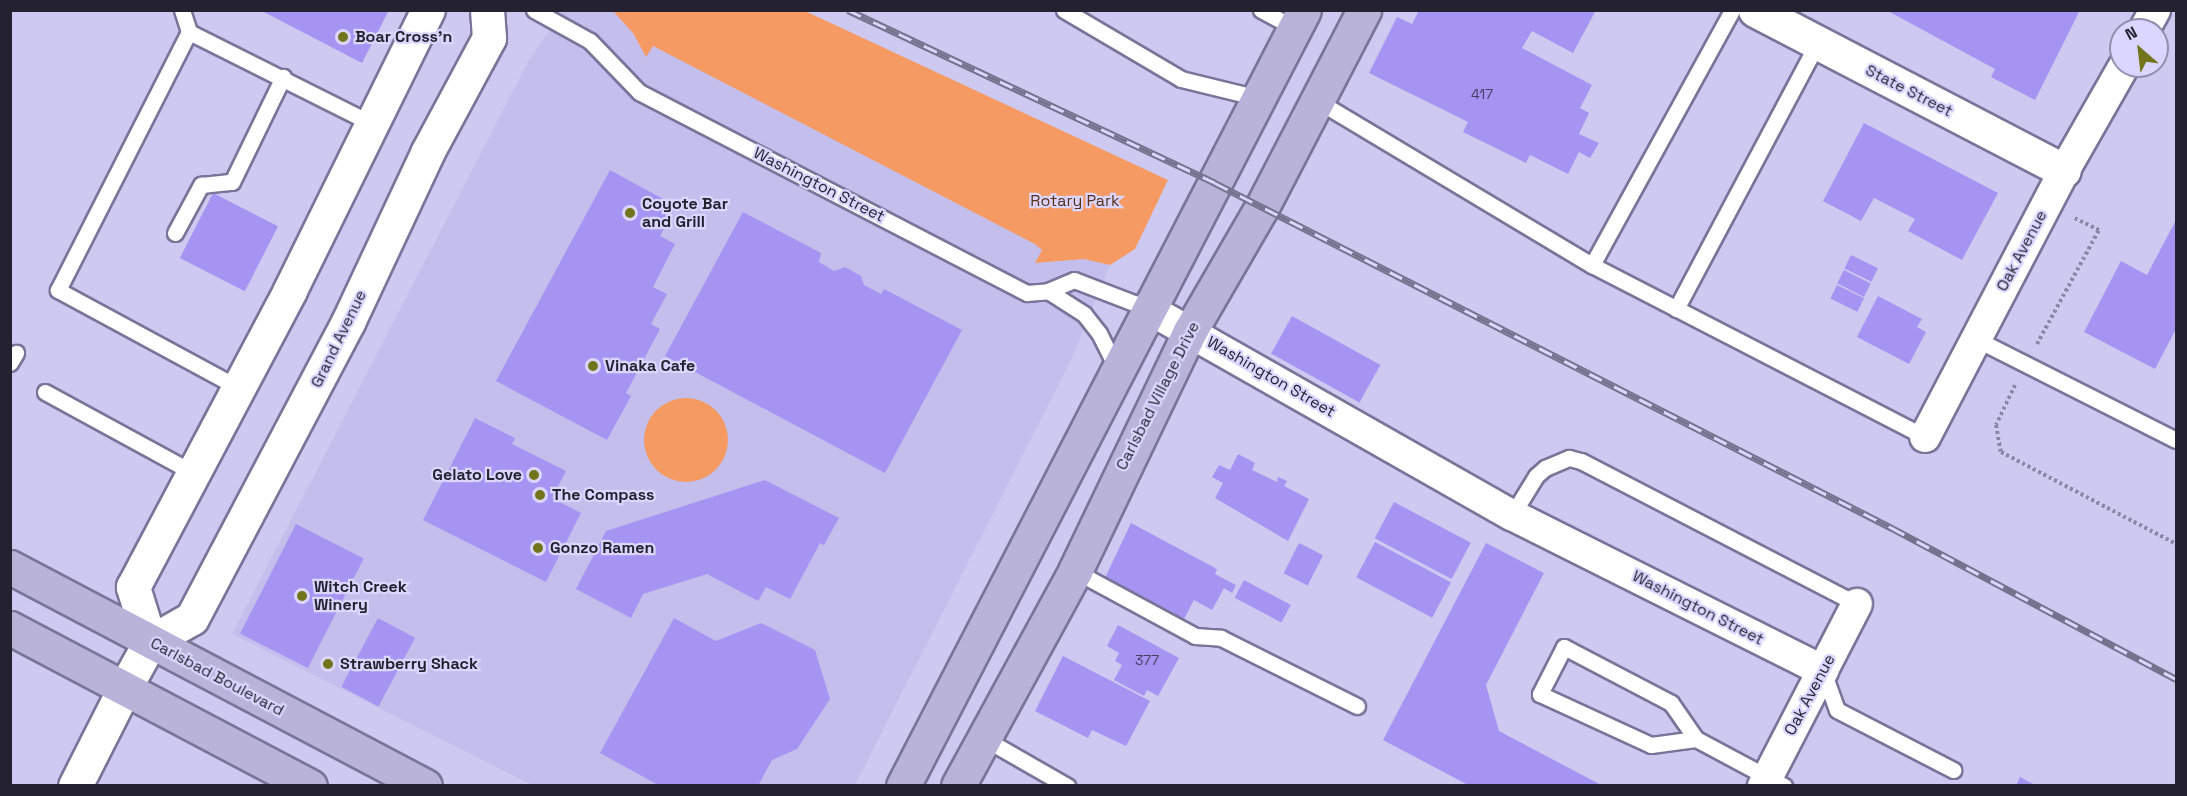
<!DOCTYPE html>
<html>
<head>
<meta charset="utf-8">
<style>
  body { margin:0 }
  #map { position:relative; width:2187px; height:796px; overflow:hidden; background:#cec9f1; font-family:"Space Grotesk",sans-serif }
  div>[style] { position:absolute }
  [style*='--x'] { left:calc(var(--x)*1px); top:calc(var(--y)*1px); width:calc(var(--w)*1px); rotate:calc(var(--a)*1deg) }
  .built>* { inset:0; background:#c4beed }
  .green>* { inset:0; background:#f59a62 }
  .round { border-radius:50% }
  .building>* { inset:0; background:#a594f1; transform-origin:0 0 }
  .path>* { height:4px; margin-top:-2px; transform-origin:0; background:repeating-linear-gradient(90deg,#8a86a4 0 3px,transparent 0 6px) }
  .roads { filter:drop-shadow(2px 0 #797498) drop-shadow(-2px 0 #797498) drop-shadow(0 2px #797498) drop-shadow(0 -2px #797498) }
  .service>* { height:15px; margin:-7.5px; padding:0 7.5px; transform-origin:7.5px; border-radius:7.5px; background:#fff }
  .minor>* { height:30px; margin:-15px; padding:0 15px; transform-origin:15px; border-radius:15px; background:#fff }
  .tertiary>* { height:33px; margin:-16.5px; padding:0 16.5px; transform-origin:16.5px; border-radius:16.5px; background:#fff }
  .secondary>* { height:33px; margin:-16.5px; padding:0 16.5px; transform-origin:16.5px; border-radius:16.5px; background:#fff }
  .primary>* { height:33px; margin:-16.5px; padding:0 16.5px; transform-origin:16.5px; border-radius:16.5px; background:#b9b3da }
  .rail>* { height:7px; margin-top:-3.5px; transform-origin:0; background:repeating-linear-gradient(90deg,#dbd6ff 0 14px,#75728d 0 28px); box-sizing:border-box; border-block:2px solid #75728d }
  .dots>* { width:16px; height:16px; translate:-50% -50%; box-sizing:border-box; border:3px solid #dbd6ff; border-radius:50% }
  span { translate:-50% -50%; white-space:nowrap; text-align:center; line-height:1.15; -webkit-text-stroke:4.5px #dbd6ff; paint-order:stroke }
  .number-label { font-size:14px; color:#443e61 }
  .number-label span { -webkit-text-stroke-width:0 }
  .poi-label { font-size:16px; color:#242231; font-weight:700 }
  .left { translate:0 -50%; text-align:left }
  .right { translate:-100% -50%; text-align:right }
  .street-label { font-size:16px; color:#242231 }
  .park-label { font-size:16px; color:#563019 }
  .frame { position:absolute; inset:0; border:12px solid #242231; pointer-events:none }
  .north { position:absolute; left:2109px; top:18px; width:60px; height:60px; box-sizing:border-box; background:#dbd6ff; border:2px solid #928ead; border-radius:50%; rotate:332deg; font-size:16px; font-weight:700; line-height:24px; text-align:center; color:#242231 }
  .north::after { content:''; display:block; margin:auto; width:21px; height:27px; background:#73751c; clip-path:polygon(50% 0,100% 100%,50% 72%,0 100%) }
</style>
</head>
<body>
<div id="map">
  <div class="built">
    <i style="clip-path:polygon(563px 11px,613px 11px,633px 33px,646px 57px,653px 45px,1035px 244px,1042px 249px,1036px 263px,1084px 259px,1110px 265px,1071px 360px,855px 785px,532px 785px,232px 634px,529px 60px)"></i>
  </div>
  <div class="green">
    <i style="clip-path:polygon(613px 11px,805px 11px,1168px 180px,1135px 249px,1110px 265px,1084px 259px,1035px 263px,1042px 250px,1035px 244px,653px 46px,646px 57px,633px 33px)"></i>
    <i class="round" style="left:644px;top:398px;width:84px;height:84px"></i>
  </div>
  <div class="building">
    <i style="clip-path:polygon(260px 10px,389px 10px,362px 63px)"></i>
    <i style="clip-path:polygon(1419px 10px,1596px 10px,1573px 53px,1532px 31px,1522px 48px,1592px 85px,1580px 108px,1589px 113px,1579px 134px,1599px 143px,1590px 158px,1579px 152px,1568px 174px,1530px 155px,1526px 163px,1463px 132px,1468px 122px,1369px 73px,1397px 17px,1412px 24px)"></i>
    <i style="clip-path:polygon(1886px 10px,2080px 10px,2035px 100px,1991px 77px,1995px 69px)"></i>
    <i style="clip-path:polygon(1864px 123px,1998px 193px,1962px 260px,1908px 231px,1915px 219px,1874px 198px,1861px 221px,1823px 201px)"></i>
    <i style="clip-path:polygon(610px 170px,676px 206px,660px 236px,675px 244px,653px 287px,667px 294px,651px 324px,660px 329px,626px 393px,631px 396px,607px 440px,496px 381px)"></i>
    <i style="left:213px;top:193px;width:73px;height:73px;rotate:27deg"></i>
    <i style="clip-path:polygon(743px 212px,821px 253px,819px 262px,834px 271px,845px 267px,861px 276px,864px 285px,881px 294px,884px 289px,962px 330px,885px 473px,665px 356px)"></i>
    <i style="clip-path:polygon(2176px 220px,2176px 329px,2155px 369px,2084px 332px,2121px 261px,2147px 275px)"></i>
    <i style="left:1851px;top:255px;width:30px;height:15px;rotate:26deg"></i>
    <i style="left:1844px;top:270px;width:30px;height:15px;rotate:27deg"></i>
    <i style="left:1837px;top:285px;width:30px;height:15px;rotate:26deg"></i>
    <i style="clip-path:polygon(1878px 296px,1922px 319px,1917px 327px,1926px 332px,1909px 364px,1857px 337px)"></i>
    <i style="left:1292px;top:316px;width:101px;height:43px;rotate:29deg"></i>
    <i style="clip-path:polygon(475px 418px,515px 438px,512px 444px,566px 471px,552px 498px,581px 513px,546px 582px,423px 520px)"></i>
    <i style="clip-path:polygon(1238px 454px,1255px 463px,1252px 470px,1277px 482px,1278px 477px,1287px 481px,1284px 486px,1309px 499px,1288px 541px,1215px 498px,1223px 483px,1212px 477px,1219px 465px,1230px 470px)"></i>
    <i style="clip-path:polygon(765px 480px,839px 518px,824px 545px,820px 543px,790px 599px,766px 587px,758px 601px,707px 574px,643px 594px,631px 618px,576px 589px,606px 531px)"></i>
    <i style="left:1394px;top:502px;width:87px;height:41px;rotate:28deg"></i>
    <i style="clip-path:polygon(1131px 523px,1217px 569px,1215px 574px,1236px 585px,1232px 593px,1224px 588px,1212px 610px,1194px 600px,1184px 619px,1105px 578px)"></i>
    <i style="left:296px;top:524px;width:76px;height:123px;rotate:27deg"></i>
    <i style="left:1375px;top:542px;width:86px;height:40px;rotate:28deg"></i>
    <i style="left:1299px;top:543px;width:27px;height:34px;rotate:27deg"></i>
    <i style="clip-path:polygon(1486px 543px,1544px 573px,1486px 685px,1499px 731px,1603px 786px,1470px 786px,1383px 740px)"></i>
    <i style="left:1244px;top:580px;width:53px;height:20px;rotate:28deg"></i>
    <i style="left:378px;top:618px;width:42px;height:78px;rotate:28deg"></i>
    <i style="clip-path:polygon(674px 618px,716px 641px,761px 623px,815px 650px,830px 699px,797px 749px,772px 760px,758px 786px,660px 786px,600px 753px)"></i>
    <i style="clip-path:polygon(1118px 625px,1179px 658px,1158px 696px,1147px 690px,1144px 696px,1114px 680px,1122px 665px,1115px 661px,1119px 653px,1107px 646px)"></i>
    <i style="clip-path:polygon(1063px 656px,1150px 701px,1126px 746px,1092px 730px,1088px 738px,1035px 711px)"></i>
    <i style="clip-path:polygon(2020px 777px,2037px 786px,2016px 786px)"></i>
  </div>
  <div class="path">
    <i style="--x:2037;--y:344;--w:130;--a:-61.5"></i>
    <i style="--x:2099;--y:230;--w:28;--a:-154"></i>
    <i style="--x:2015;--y:385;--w:44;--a:115.4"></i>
    <i style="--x:1996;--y:425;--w:27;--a:80"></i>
    <i style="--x:2001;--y:452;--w:198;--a:27.7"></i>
  </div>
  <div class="roads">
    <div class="service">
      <i style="--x:182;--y:10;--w:23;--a:72"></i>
      <i style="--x:534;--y:10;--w:64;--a:29"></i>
      <i style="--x:590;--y:41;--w:71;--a:46.1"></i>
      <i style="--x:639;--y:92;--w:437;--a:27.4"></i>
      <i style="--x:1027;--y:293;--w:21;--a:-5"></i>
      <i style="--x:1048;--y:291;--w:28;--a:-23"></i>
      <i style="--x:1074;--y:280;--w:78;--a:21"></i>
      <i style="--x:1064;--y:10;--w:136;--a:30.5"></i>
      <i style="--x:1181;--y:79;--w:80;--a:13.7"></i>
      <i style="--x:1261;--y:10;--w:38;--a:28"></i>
      <i style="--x:1316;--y:100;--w:322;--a:30.9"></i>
      <i style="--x:1592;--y:265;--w:375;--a:27.3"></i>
      <i style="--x:175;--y:233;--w:55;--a:-61.6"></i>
      <i style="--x:201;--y:185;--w:31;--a:-6"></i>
      <i style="--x:232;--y:182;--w:117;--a:-64.1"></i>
      <i style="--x:1592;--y:265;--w:291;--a:-61.2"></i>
      <i style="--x:1048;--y:291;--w:43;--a:32.6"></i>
      <i style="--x:1084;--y:314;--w:24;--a:52"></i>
      <i style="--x:1099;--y:333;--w:40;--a:63.4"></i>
      <i style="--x:1676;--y:309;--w:300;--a:-62"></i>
      <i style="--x:1976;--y:339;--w:224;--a:26.8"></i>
      <i style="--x:10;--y:363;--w:12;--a:-59"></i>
      <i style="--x:239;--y:388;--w:206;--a:-151.6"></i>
      <i style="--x:58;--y:290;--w:289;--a:-63.1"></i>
      <i style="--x:189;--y:32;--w:206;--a:26.6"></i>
      <i style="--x:45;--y:392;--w:167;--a:28.6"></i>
      <i style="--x:1512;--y:515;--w:46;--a:-58.4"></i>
      <i style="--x:1536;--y:476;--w:12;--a:-42"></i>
      <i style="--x:1545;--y:468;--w:26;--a:-23"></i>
      <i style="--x:1569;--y:458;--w:12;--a:14"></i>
      <i style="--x:1581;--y:461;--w:311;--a:27.4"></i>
      <i style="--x:1075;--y:571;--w:136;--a:28.4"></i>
      <i style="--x:1195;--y:636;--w:26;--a:4"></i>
      <i style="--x:1221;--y:638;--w:152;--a:26.6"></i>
      <i style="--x:1823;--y:671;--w:41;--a:70.3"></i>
      <i style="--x:1837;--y:710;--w:131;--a:27.3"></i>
      <i style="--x:985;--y:739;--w:95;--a:29.8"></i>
      <i style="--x:1696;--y:739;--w:44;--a:-124.8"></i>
      <i style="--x:1671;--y:703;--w:121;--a:-152.4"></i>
      <i style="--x:1564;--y:647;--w:53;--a:117.1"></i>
      <i style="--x:1540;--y:694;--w:122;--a:24.7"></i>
      <i style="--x:1651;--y:745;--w:45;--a:-7.6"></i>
      <i style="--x:1696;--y:739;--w:100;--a:28.1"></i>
    </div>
    <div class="minor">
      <i style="--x:2144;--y:30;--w:23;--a:-61"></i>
      <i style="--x:1147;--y:308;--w:420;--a:29.6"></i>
      <i style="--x:1512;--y:515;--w:348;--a:26.6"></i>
      <i style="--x:1925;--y:437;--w:300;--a:-62.4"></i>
      <i style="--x:2064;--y:171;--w:121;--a:-60.3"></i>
      <i style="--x:1763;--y:786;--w:205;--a:-62.7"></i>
    </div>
    <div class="tertiary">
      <i style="--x:1755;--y:10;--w:348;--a:27.5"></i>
      <i style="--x:75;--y:786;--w:109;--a:-63.2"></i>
    </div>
    <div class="secondary">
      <i style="--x:150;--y:642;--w:58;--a:-107.2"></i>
      <i style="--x:133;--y:587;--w:336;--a:-62.1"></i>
      <i style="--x:290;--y:290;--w:312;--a:-63.8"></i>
      <i style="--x:124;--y:689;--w:54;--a:-61"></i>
      <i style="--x:150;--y:642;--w:48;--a:-29.7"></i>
      <i style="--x:192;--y:618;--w:335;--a:-62.2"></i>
      <i style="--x:348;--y:322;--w:187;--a:-64.9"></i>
      <i style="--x:427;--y:153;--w:131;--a:-61.7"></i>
      <i style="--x:489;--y:38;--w:28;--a:-94"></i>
    </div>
    <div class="primary">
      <i style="--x:10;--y:567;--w:469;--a:27.8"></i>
      <i style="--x:10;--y:628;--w:339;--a:27.8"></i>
      <i style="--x:903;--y:786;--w:873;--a:-62.67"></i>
      <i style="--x:958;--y:786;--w:245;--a:-61.4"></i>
      <i style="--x:1075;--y:571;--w:266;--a:-64.4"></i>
      <i style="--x:1190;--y:331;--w:143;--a:-59.9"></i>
      <i style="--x:1262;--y:207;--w:222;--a:-62.6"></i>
    </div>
  </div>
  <div class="rail">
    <i style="--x:848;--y:10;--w:406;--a:25.2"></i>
    <i style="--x:1215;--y:183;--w:760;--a:27"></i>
    <i style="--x:1892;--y:528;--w:322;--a:28"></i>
  </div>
  <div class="dots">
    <i style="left:343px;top:37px;background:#73751c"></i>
    <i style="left:630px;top:213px;background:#73751c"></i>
    <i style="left:593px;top:366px;background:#73751c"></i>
    <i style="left:534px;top:475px;background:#73751c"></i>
    <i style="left:540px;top:495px;background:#73751c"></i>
    <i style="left:538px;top:548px;background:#73751c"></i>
    <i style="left:302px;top:596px;background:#73751c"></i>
    <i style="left:328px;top:664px;background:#73751c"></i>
  </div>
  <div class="number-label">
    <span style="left:1482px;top:94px">417</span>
    <span style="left:1147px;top:660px">377</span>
  </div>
  <div class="poi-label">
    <span class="left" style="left:355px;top:37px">Boar Cross'n</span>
    <span class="left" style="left:642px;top:213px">Coyote Bar<br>and Grill</span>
    <span class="left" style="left:605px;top:366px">Vinaka Cafe</span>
    <span class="right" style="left:522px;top:475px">Gelato Love</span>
    <span class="left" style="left:552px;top:495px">The Compass</span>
    <span class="left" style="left:550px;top:548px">Gonzo Ramen</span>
    <span class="left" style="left:314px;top:596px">Witch Creek<br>Winery</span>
    <span class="left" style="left:340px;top:664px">Strawberry Shack</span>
  </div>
  <div class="street-label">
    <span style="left:1909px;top:91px;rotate:27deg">State Street</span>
    <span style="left:819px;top:185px;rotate:27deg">Washington Street</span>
    <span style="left:2022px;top:251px;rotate:-62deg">Oak Avenue</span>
    <span style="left:339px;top:339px;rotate:-64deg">Grand Avenue</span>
    <span style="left:1271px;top:377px;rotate:30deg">Washington Street</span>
    <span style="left:1158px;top:396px;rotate:-63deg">Carlsbad Village Drive</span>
    <span style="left:1698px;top:608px;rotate:27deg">Washington Street</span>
    <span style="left:217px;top:677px;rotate:28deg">Carlsbad Boulevard</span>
    <span style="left:1810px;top:695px;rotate:-62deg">Oak Avenue</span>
  </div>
  <div class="park-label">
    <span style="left:1075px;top:201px">Rotary Park</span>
  </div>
  <div class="frame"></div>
  <div class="north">N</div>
</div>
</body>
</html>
